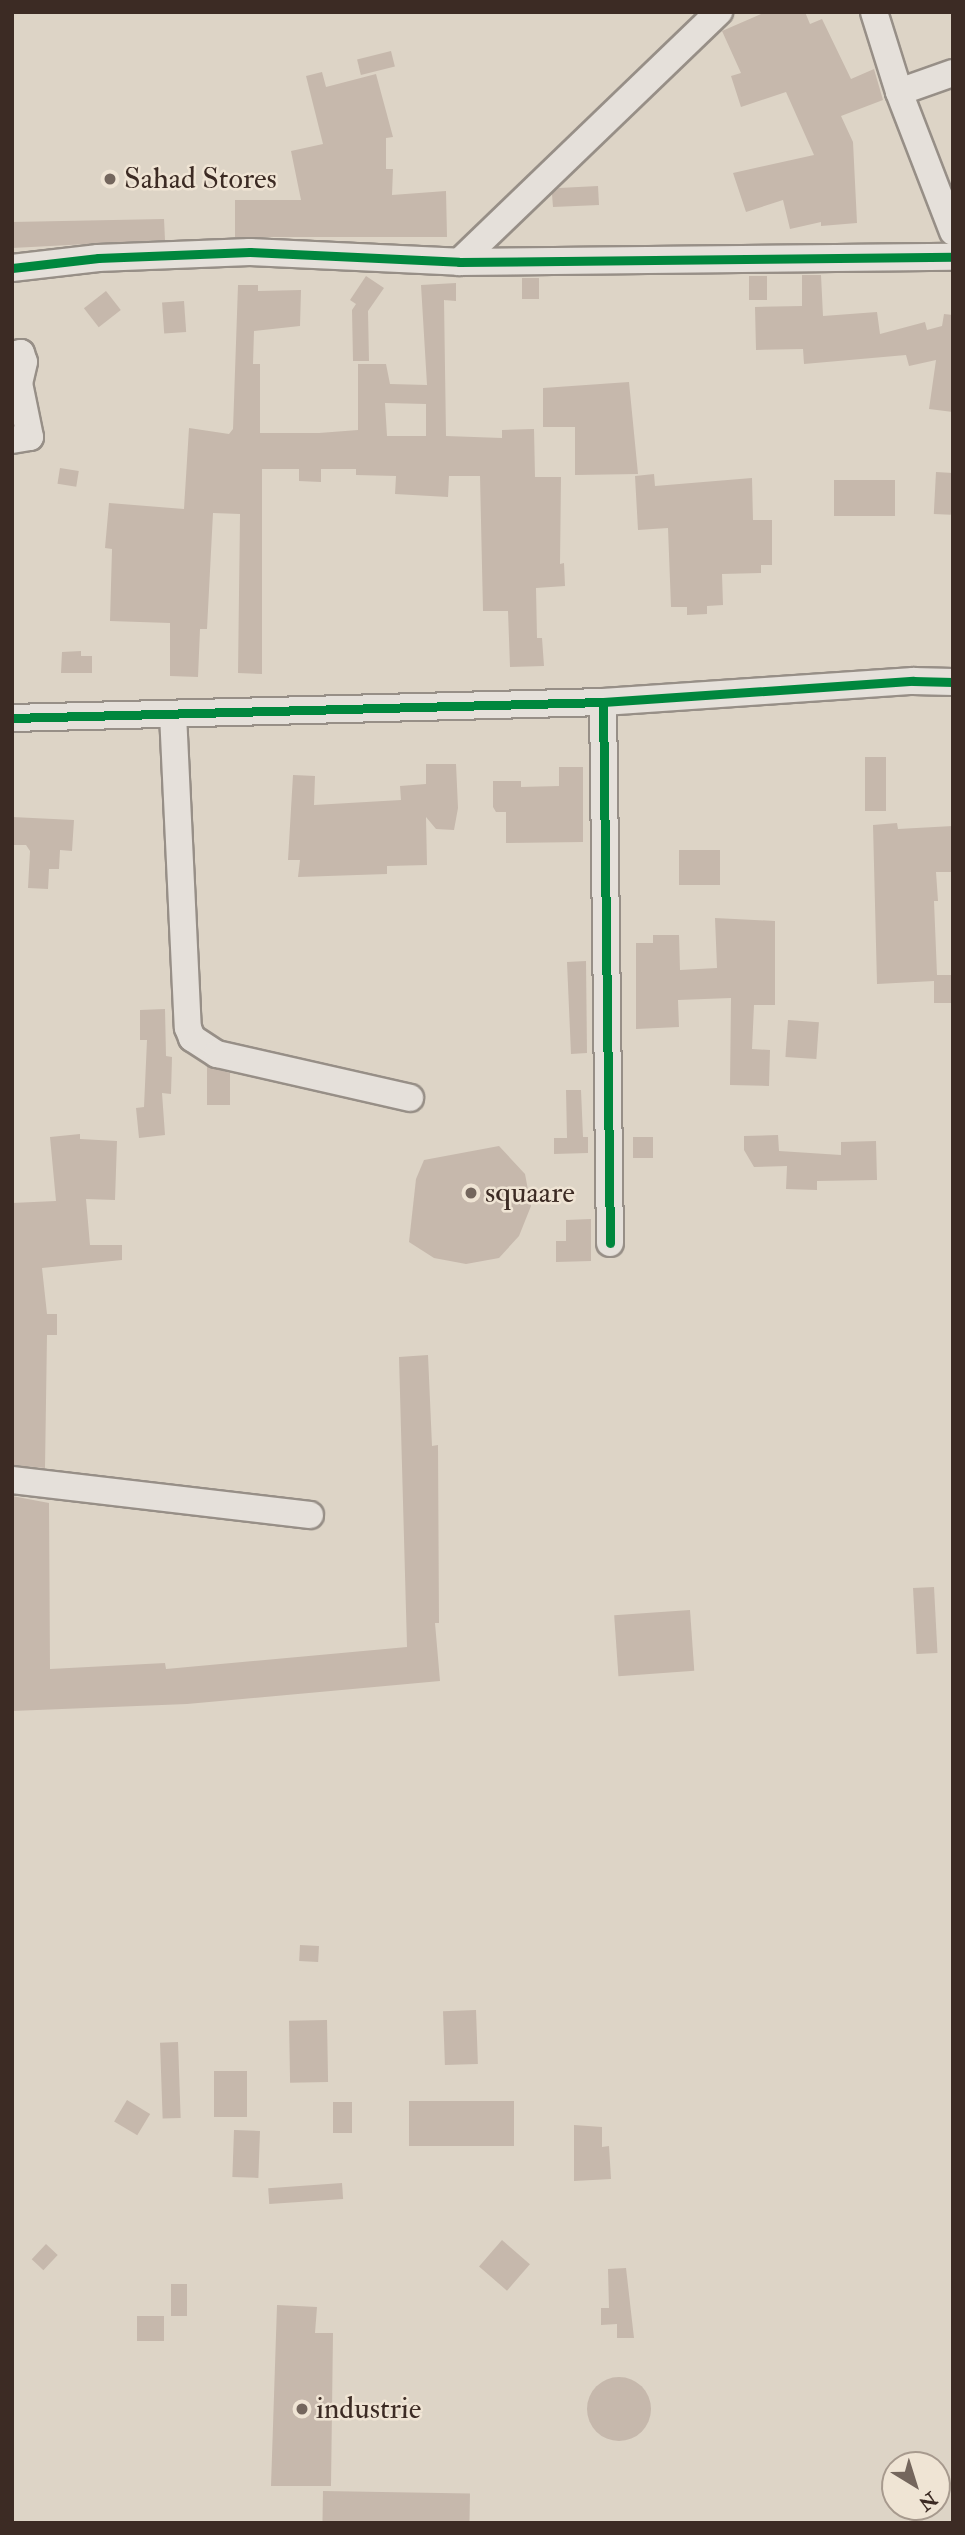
<!DOCTYPE html>
<html>
<head>
<meta charset="utf-8">
<style>
  body { margin:0 }
  #map { position:relative; width:965px; height:2535px; overflow:hidden; background:#ddd4c6; font-family:"IM FELL Double Pica",serif }
  div>[style] { position:absolute }
  [style*='--x'] { left:calc(var(--x)*1px); top:calc(var(--y)*1px); width:calc(var(--w)*1px); rotate:calc(var(--a)*1deg) }
  .building>* { inset:0; background:#c6b8ac; transform-origin:0 0 }
  .round { border-radius:50% }
  .roads { filter:drop-shadow(2px 0 #978f87) drop-shadow(-2px 0 #978f87) drop-shadow(0 2px #978f87) drop-shadow(0 -2px #978f87) }
  .minor>* { height:26px; margin:-13px; padding:0 13px; transform-origin:13px; border-radius:13px; background:#e5e0da }
  .cycleway>* { height:9px; margin:-4.5px; padding:0 4.5px; transform-origin:4.5px; border-radius:4.5px; background:#00873e }
  .dots>* { width:19px; height:19px; translate:-50% -50%; box-sizing:border-box; border:4px solid #efe4d4; border-radius:50% }
  span { translate:-50% -50%; white-space:nowrap; text-align:center; line-height:1.15; -webkit-text-stroke:5px #efe4d4; paint-order:stroke }
  .poi-label { font-size:30px; color:#3c2b24 }
  .left { translate:0 -50%; text-align:left }
  .frame { position:absolute; inset:0; border:14px solid #3c2b24; pointer-events:none }
  .north { position:absolute; left:881px; top:2451px; width:70px; height:70px; box-sizing:border-box; background:#efe4d4; border:2px solid #a79a8e; border-radius:50%; rotate:142deg; font-size:19px; font-weight:700; line-height:28px; text-align:center; color:#3c2b24 }
  .north::after { content:''; display:block; margin:auto; width:24px; height:32px; background:#74665d; clip-path:polygon(50% 0,100% 100%,50% 72%,0 100%) }
</style>
</head>
<body>
<div id="map">
  <div class="building">
    <i style="clip-path:polygon(766px 12px,805px 12px,810px 24px,822px 19px,851px 79px,874px 69px,883px 100px,841px 116px,853px 142px,857px 223px,821px 226px,821px 222px,790px 229px,783px 200px,746px 212px,733px 173px,814px 155px,786px 92px,741px 107px,731px 76px,741px 73px,722px 31px)"></i>
    <i style="left:391px;top:51px;width:16px;height:35px;rotate:76deg"></i>
    <i style="clip-path:polygon(322px 72px,326px 87px,376px 74px,393px 137px,386px 138px,386px 169px,393px 169px,392px 195px,446px 191px,447px 237px,235px 237px,235px 200px,301px 200px,291px 151px,323px 144px,306px 76px)"></i>
    <i style="clip-path:polygon(598px 186px,599px 205px,553px 207px,552px 194px,559px 188px)"></i>
    <i style="clip-path:polygon(164px 219px,165px 240px,12px 248px,12px 222px)"></i>
    <i style="clip-path:polygon(802px 275px,821px 275px,823px 316px,877px 312px,880px 334px,925px 322px,927px 330px,942px 326px,944px 314px,953px 315px,953px 412px,929px 409px,936px 360px,909px 366px,906px 355px,804px 364px,803px 349px,756px 350px,755px 307px,802px 306px)"></i>
    <i style="clip-path:polygon(366px 276px,384px 288px,368px 311px,369px 361px,353px 361px,352px 310px,356px 304px,350px 300px)"></i>
    <i style="left:767px;top:276px;width:24px;height:18px;rotate:90deg"></i>
    <i style="left:522px;top:278px;width:17px;height:21px"></i>
    <i style="clip-path:polygon(evenodd,456px 283px,456px 301px,444px 300px,446px 436px,502px 438px,502px 430px,534px 429px,535px 477px,561px 477px,560px 564px,564px 563px,565px 586px,536px 588px,537px 638px,542px 638px,544px 666px,510px 667px,508px 611px,483px 611px,480px 476px,449px 476px,448px 497px,395px 494px,396px 476px,356px 475px,356px 469px,321px 469px,321px 482px,299px 481px,299px 469px,262px 469px,262px 674px,238px 673px,240px 514px,213px 513px,207px 629px,200px 629px,198px 677px,170px 676px,170px 623px,110px 621px,112px 549px,105px 548px,109px 503px,184px 509px,189px 428px,229px 434px,233px 429px,238px 285px,258px 285px,258px 291px,301px 290px,300px 326px,254px 331px,253px 364px,260px 364px,260px 433px,319px 433px,358px 430px,358px 364px,386px 364px,390px 384px,427px 385px,421px 285px,456px 283px,385px 403px,426px 404px,426px 436px,387px 436px,385px 403px)"></i>
    <i style="left:106px;top:291px;width:24px;height:28px;rotate:52deg"></i>
    <i style="left:184px;top:301px;width:31px;height:22px;rotate:86deg"></i>
    <i style="clip-path:polygon(629px 382px,638px 474px,575px 475px,575px 427px,543px 427px,543px 388px)"></i>
    <i style="left:60px;top:468px;width:19px;height:16px;rotate:9deg"></i>
    <i style="left:936px;top:472px;width:17px;height:42px;rotate:3deg"></i>
    <i style="clip-path:polygon(654px 474px,655px 486px,752px 478px,753px 520px,772px 520px,772px 565px,761px 565px,761px 573px,722px 574px,723px 605px,707px 606px,707px 614px,687px 615px,687px 607px,671px 607px,668px 528px,638px 530px,635px 476px)"></i>
    <i style="left:895px;top:480px;width:36px;height:61px;rotate:90deg"></i>
    <i style="clip-path:polygon(81px 651px,81px 656px,92px 656px,92px 673px,61px 673px,62px 652px)"></i>
    <i style="left:865px;top:757px;width:21px;height:54px"></i>
    <i style="clip-path:polygon(426px 764px,456px 764px,458px 808px,454px 830px,436px 829px,426px 817px,427px 865px,387px 866px,387px 874px,298px 877px,300px 860px,288px 860px,293px 775px,315px 776px,314px 805px,401px 800px,400px 786px,426px 784px)"></i>
    <i style="clip-path:polygon(559px 767px,583px 767px,583px 842px,506px 843px,506px 812px,496px 812px,493px 807px,493px 781px,521px 781px,521px 787px,559px 786px)"></i>
    <i style="clip-path:polygon(12px 817px,74px 820px,72px 851px,60px 850px,59px 869px,49px 869px,48px 889px,28px 888px,30px 851px,26px 845px,12px 845px)"></i>
    <i style="clip-path:polygon(897px 823px,898px 829px,953px 826px,953px 872px,936px 872px,938px 901px,934px 901px,937px 975px,953px 975px,953px 1003px,934px 1003px,934px 981px,877px 984px,873px 825px)"></i>
    <i style="left:679px;top:850px;width:41px;height:35px"></i>
    <i style="clip-path:polygon(715px 918px,775px 921px,775px 1005px,754px 1005px,752px 1049px,770px 1050px,769px 1086px,730px 1085px,731px 998px,678px 1000px,679px 1027px,636px 1029px,636px 943px,653px 943px,653px 935px,679px 935px,680px 970px,717px 968px)"></i>
    <i style="clip-path:polygon(586px 961px,587px 1053px,571px 1054px,567px 962px)"></i>
    <i style="clip-path:polygon(165px 1009px,166px 1056px,172px 1057px,171px 1094px,162px 1093px,165px 1135px,139px 1138px,136px 1108px,144px 1107px,147px 1040px,140px 1040px,140px 1010px)"></i>
    <i style="left:788px;top:1020px;width:31px;height:37px;rotate:4deg"></i>
    <i style="clip-path:polygon(207px 1066px,230px 1073px,230px 1105px,207px 1105px)"></i>
    <i style="clip-path:polygon(566px 1090px,581px 1090px,583px 1137px,588px 1137px,588px 1153px,554px 1154px,554px 1138px,567px 1138px)"></i>
    <i style="clip-path:polygon(80px 1134px,80px 1139px,117px 1141px,115px 1200px,86px 1199px,90px 1245px,122px 1245px,122px 1260px,42px 1268px,47px 1314px,57px 1314px,57px 1335px,47px 1335px,45px 1468px,12px 1465px,12px 1203px,56px 1201px,50px 1137px)"></i>
    <i style="clip-path:polygon(778px 1135px,779px 1151px,841px 1155px,841px 1142px,876px 1141px,877px 1180px,817px 1181px,817px 1190px,786px 1189px,787px 1166px,754px 1167px,744px 1150px,744px 1136px)"></i>
    <i style="left:633px;top:1137px;width:20px;height:21px"></i>
    <i style="clip-path:polygon(499px 1146px,525px 1174px,531px 1206px,519px 1236px,499px 1258px,466px 1264px,434px 1258px,409px 1242px,416px 1179px,424px 1160px)"></i>
    <i style="clip-path:polygon(591px 1219px,591px 1261px,556px 1262px,556px 1241px,566px 1241px,566px 1220px)"></i>
    <i style="clip-path:polygon(428px 1355px,432px 1446px,438px 1445px,439px 1623px,435px 1623px,440px 1681px,187px 1704px,12px 1711px,12px 1496px,49px 1503px,50px 1669px,165px 1663px,166px 1669px,407px 1647px,399px 1357px)"></i>
    <i style="left:934px;top:1587px;width:66px;height:21px;rotate:87deg"></i>
    <i style="left:690px;top:1610px;width:61px;height:76px;rotate:86deg"></i>
    <i style="left:300px;top:1945px;width:19px;height:16px;rotate:3deg"></i>
    <i style="left:476px;top:2010px;width:54px;height:33px;rotate:88deg"></i>
    <i style="left:327px;top:2020px;width:62px;height:38px;rotate:89deg"></i>
    <i style="left:178px;top:2042px;width:76px;height:18px;rotate:88deg"></i>
    <i style="left:214px;top:2071px;width:33px;height:46px"></i>
    <i style="left:127px;top:2100px;width:27px;height:25px;rotate:31deg"></i>
    <i style="left:514px;top:2101px;width:45px;height:105px;rotate:90deg"></i>
    <i style="left:333px;top:2102px;width:19px;height:31px"></i>
    <i style="clip-path:polygon(574px 2125px,602px 2127px,602px 2147px,609px 2146px,611px 2179px,574px 2181px)"></i>
    <i style="left:234px;top:2130px;width:26px;height:47px;rotate:2deg"></i>
    <i style="left:342px;top:2183px;width:16px;height:74px;rotate:86deg"></i>
    <i style="left:502px;top:2240px;width:37px;height:35px;rotate:41deg"></i>
    <i style="left:46px;top:2244px;width:16px;height:21px;rotate:43deg"></i>
    <i style="clip-path:polygon(626px 2268px,634px 2338px,617px 2338px,617px 2324px,601px 2325px,601px 2308px,609px 2308px,608px 2269px)"></i>
    <i style="left:171px;top:2284px;width:16px;height:32px"></i>
    <i style="clip-path:polygon(277px 2305px,317px 2307px,315px 2333px,333px 2333px,331px 2486px,271px 2486px)"></i>
    <i style="left:137px;top:2316px;width:27px;height:25px"></i>
    <i class="round" style="left:587px;top:2377px;width:64px;height:64px"></i>
    <i style="left:323px;top:2491px;width:147px;height:32px;rotate:1deg"></i>
  </div>
  <div class="roads">
    <div class="minor">
      <i style="--x:874;--y:12;--w:84;--a:72.6"></i>
      <i style="--x:899;--y:92;--w:150;--a:68.9"></i>
      <i style="--x:899;--y:92;--w:57;--a:-19.4"></i>
      <i style="--x:459;--y:262;--w:361;--a:-43.9"></i>
      <i style="--x:12;--y:268;--w:87;--a:-6.6"></i>
      <i style="--x:98;--y:258;--w:152;--a:-2.3"></i>
      <i style="--x:250;--y:252;--w:209;--a:2.7"></i>
      <i style="--x:459;--y:262;--w:494;--a:-0.6"></i>
      <i style="--x:12;--y:355;--w:9;--a:-13"></i>
      <i style="--x:21;--y:353;--w:9;--a:72"></i>
      <i style="--x:24;--y:362;--w:22;--a:103"></i>
      <i style="--x:19;--y:383;--w:55;--a:78.5"></i>
      <i style="--x:30;--y:437;--w:18;--a:171"></i>
      <i style="--x:603;--y:702;--w:541;--a:89.26"></i>
      <i style="--x:173;--y:714;--w:314;--a:87.3"></i>
      <i style="--x:188;--y:1028;--w:11;--a:68"></i>
      <i style="--x:192;--y:1038;--w:30;--a:33"></i>
      <i style="--x:217;--y:1054;--w:198;--a:12.8"></i>
      <i style="--x:12;--y:718;--w:591;--a:-1.55"></i>
      <i style="--x:603;--y:702;--w:311;--a:-3.9"></i>
      <i style="--x:913;--y:681;--w:40;--a:1.4"></i>
      <i style="--x:12;--y:1480;--w:300;--a:6.7"></i>
    </div>
  </div>
  <div class="cycleway">
    <i style="--x:12;--y:268;--w:87;--a:-6.6"></i>
    <i style="--x:98;--y:258;--w:152;--a:-2.3"></i>
    <i style="--x:250;--y:252;--w:209;--a:2.7"></i>
    <i style="--x:459;--y:262;--w:494;--a:-0.6"></i>
    <i style="--x:603;--y:702;--w:541;--a:89.26"></i>
    <i style="--x:12;--y:718;--w:591;--a:-1.55"></i>
    <i style="--x:603;--y:702;--w:311;--a:-3.9"></i>
    <i style="--x:913;--y:681;--w:40;--a:1.4"></i>
  </div>
  <div class="dots">
    <i style="left:110px;top:179px;background:#74665d"></i>
    <i style="left:471px;top:1193px;background:#74665d"></i>
    <i style="left:302px;top:2409px;background:#74665d"></i>
  </div>
  <div class="poi-label">
    <span class="left" style="left:124px;top:179px">Sahad Stores</span>
    <span class="left" style="left:485px;top:1193px">squaare</span>
    <span class="left" style="left:316px;top:2409px">industrie</span>
  </div>
  <div class="frame"></div>
  <div class="north">N</div>
</div>
</body>
</html>
